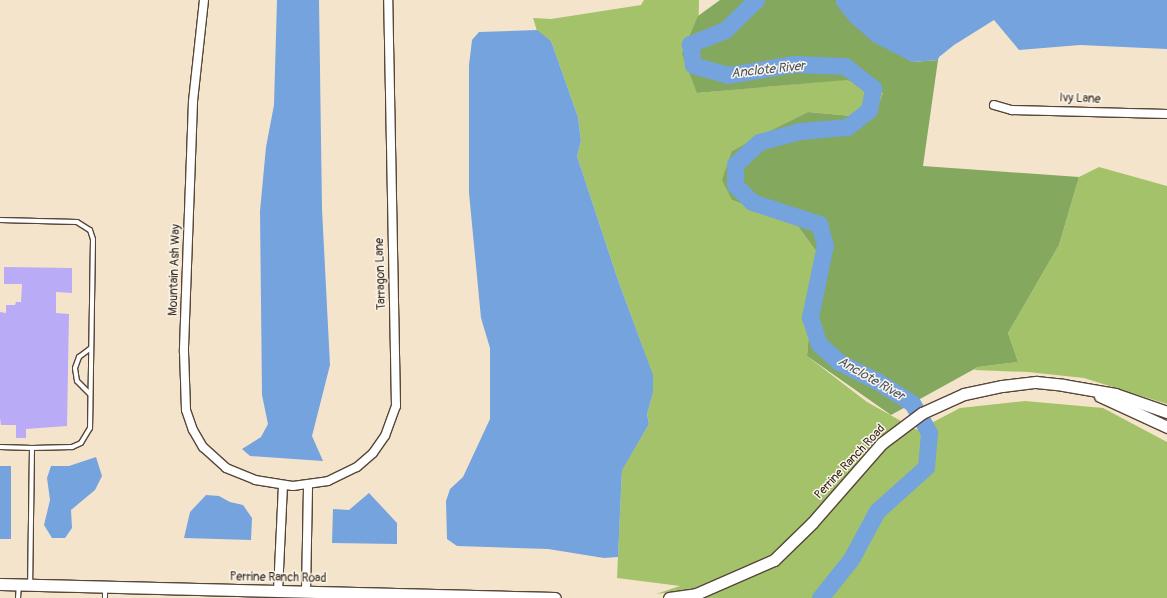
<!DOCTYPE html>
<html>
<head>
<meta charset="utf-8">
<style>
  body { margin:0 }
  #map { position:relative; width:1167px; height:598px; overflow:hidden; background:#f5e4cc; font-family:Pangolin,sans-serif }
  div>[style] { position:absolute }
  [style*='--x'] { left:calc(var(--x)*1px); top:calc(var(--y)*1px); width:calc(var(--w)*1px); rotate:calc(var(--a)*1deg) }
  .green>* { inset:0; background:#a4c26a }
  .forest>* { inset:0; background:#83a85e }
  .water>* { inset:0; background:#74a3dd; transform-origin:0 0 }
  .river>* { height:17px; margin:-8.5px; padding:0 8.5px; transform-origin:8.5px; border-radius:8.5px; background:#74a3dd }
  .building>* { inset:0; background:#baabf7 }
  .roads { filter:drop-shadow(1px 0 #574638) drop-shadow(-1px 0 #574638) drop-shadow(0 1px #574638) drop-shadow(0 -1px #574638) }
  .lane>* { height:4px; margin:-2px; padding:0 2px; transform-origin:2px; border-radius:2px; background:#fff }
  .street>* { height:8px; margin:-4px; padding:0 4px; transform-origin:4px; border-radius:4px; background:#fff }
  .secondary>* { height:11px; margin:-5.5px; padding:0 5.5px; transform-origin:5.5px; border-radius:5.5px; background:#fff }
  span { translate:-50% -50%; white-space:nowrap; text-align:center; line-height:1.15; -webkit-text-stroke:3px #fbf7ec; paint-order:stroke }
  .street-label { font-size:12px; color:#3b2a1e }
  .water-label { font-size:13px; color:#4f5461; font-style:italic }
</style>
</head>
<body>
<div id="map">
  <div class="green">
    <i style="clip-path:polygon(644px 0,699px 0,697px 93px,863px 78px,883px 93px,873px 118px,808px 112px,732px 151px,732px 200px,797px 225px,816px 251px,807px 356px,867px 402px,901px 421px,879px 439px,809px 519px,771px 555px,695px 589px,656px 594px,680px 586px,617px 578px,622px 469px,649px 424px,647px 414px,653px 393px,644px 351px,618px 280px,577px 156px,581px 141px,578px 117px,551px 41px,537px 31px,533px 18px,551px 19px,641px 5px)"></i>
    <i style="clip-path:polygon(1099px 167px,1167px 186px,1167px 404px,1084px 378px,1028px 372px,974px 370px,978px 367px,1018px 362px,1008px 333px,1059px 245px,1079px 177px)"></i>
    <i style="clip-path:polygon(1025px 401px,1103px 408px,1167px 442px,1167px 598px,702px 598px,776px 565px,816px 527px,885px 447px,911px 427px,918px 430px,960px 408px)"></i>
  </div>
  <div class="forest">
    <i style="clip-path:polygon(720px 0,836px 0,836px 4px,912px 62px,938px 60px,923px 166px,1079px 177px,1059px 245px,1008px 333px,1018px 362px,978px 367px,891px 415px,807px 356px,816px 251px,797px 225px,732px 200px,722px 180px,732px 151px,758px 137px,808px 112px,873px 118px,883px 93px,847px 80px,697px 93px,682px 54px,698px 16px)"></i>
  </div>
  <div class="water">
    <i style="clip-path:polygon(277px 0,319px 0,322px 209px,330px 365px,312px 436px,323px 461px,250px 456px,242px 449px,261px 437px,268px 424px,262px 395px,260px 211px,266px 147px,274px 105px)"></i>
    <i style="clip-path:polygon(836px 0,1167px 0,1167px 49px,1080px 45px,1019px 50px,994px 20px,954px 45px,939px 57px,938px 60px,912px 62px,873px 42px,850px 22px,836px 4px)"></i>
    <i style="clip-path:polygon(537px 30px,551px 41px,578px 117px,581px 141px,577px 156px,618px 280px,653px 375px,653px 393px,647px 414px,649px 424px,622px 470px,618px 557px,604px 558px,548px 549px,457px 546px,447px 539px,446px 501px,450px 489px,463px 477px,490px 419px,490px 348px,481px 318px,469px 193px,469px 65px,472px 40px,479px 32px)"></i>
    <i style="clip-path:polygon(96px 457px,102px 476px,95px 490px,71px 510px,72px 528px,65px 538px,52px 538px,44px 525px,50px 500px,47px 478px,51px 466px,69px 466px)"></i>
    <i style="left:0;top:466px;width:11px;height:73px"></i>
    <i style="clip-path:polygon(369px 493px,397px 523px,397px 544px,332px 543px,333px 509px,349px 510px)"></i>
    <i style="clip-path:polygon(206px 495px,219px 496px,230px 502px,243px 505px,252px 518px,251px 540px,184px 538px,190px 512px)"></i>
  </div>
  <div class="river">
    <i style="--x:756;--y:0;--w:43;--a:135.9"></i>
    <i style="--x:725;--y:30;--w:38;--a:158"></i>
    <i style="--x:690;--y:44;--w:21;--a:82"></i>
    <i style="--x:693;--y:65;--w:36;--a:16"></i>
    <i style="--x:728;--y:75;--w:67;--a:-9.5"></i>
    <i style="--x:794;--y:64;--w:51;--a:2.2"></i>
    <i style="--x:845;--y:66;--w:36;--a:38"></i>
    <i style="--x:873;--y:88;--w:22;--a:100"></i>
    <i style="--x:869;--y:110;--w:28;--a:142"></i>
    <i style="--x:847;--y:127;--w:47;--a:175.1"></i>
    <i style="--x:800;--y:131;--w:42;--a:165"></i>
    <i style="--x:759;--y:142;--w:33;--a:137"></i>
    <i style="--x:735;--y:164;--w:21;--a:90"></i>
    <i style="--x:735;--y:185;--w:24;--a:45"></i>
    <i style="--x:752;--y:202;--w:71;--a:18.2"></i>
    <i style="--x:819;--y:224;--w:22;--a:74"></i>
    <i style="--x:825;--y:245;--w:74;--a:101.8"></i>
    <i style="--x:810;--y:317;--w:28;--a:72"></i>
    <i style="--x:819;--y:344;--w:27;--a:42"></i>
    <i style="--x:839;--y:362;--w:42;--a:26.6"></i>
    <i style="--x:877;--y:381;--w:41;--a:32.2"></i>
    <i style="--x:912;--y:403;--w:34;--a:60"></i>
    <i style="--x:929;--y:433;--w:34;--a:95"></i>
    <i style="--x:926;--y:467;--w:66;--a:138.1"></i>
    <i style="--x:877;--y:511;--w:55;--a:118.4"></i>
    <i style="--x:851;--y:559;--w:50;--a:128.5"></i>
  </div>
  <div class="building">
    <i style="clip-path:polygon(4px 267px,72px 268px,72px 293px,56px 292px,56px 313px,69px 314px,67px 426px,26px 429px,26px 438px,16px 438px,16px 425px,1px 425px,0 418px,0 312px,6px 313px,6px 305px,15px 305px,16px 302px,21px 302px,22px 284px,4px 284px)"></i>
  </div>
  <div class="roads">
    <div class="lane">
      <i style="--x:0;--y:220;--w:77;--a:1.5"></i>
      <i style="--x:77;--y:222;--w:15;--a:32"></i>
      <i style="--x:90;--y:230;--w:9;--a:72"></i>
      <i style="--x:93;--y:239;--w:189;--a:90.9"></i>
      <i style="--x:90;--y:428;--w:17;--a:121"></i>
      <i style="--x:81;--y:443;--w:10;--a:156"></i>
      <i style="--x:72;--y:447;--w:40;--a:178.6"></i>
      <i style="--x:90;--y:394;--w:18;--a:-135"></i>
      <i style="--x:77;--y:381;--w:13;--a:-99"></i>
      <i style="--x:75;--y:368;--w:12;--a:-70"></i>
      <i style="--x:79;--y:357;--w:15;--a:-37"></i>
      <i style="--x:0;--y:447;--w:32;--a:2"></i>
      <i style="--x:32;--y:448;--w:137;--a:90.8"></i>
      <i style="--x:18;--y:598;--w:13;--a:-86"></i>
      <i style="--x:105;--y:598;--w:11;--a:-90"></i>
    </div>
    <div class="street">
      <i style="--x:204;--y:0;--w:103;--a:96.2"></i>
      <i style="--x:193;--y:102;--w:250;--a:92.1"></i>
      <i style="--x:184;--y:352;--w:58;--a:88"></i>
      <i style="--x:186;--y:410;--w:21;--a:71"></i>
      <i style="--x:193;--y:430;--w:20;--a:60"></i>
      <i style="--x:203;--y:447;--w:31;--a:42"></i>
      <i style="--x:226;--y:468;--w:31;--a:22"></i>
      <i style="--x:255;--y:480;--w:38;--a:9"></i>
      <i style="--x:293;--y:486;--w:35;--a:-8"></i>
      <i style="--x:328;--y:481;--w:32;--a:-26"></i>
      <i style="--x:357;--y:467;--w:21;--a:-41"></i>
      <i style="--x:373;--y:453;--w:21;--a:-55"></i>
      <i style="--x:385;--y:436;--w:32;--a:-70"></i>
      <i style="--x:396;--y:406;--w:406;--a:-91.1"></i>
      <i style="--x:994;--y:105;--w:19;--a:16"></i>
      <i style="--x:1012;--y:110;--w:155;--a:1.5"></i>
      <i style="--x:278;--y:591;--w:106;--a:-87.3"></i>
      <i style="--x:306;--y:592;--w:107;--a:-88.9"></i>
    </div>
    <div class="secondary">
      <i style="--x:1100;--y:396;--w:74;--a:24.8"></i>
      <i style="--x:0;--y:584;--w:555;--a:1.44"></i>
      <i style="--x:669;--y:598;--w:27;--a:-8"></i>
      <i style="--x:696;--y:594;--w:85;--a:-23.6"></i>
      <i style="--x:774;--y:560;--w:53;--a:-44.2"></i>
      <i style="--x:812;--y:523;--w:106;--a:-48.8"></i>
      <i style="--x:882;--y:443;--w:50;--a:-36.9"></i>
      <i style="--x:922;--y:413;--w:46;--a:-24.3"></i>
      <i style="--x:964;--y:394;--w:39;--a:-12"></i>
      <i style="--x:1002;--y:386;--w:34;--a:-7"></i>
      <i style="--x:1036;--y:382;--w:27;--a:6"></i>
      <i style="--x:1063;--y:385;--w:53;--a:9.8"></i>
      <i style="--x:1115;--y:394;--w:55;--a:19.1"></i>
    </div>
  </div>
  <div class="street-label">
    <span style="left:1080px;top:99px;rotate:2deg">Ivy Lane</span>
    <span style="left:175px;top:270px;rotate:-88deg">Mountain Ash Way</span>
    <span style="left:381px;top:274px;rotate:-92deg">Tarragon Lane</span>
    <span style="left:850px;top:462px;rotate:-47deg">Perrine Ranch Road</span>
    <span style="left:278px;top:578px;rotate:1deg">Perrine Ranch Road</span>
  </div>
  <div class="water-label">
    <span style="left:768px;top:70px;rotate:-6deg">Anclote River</span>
    <span style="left:871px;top:379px;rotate:30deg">Anclote River</span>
  </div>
</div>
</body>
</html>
